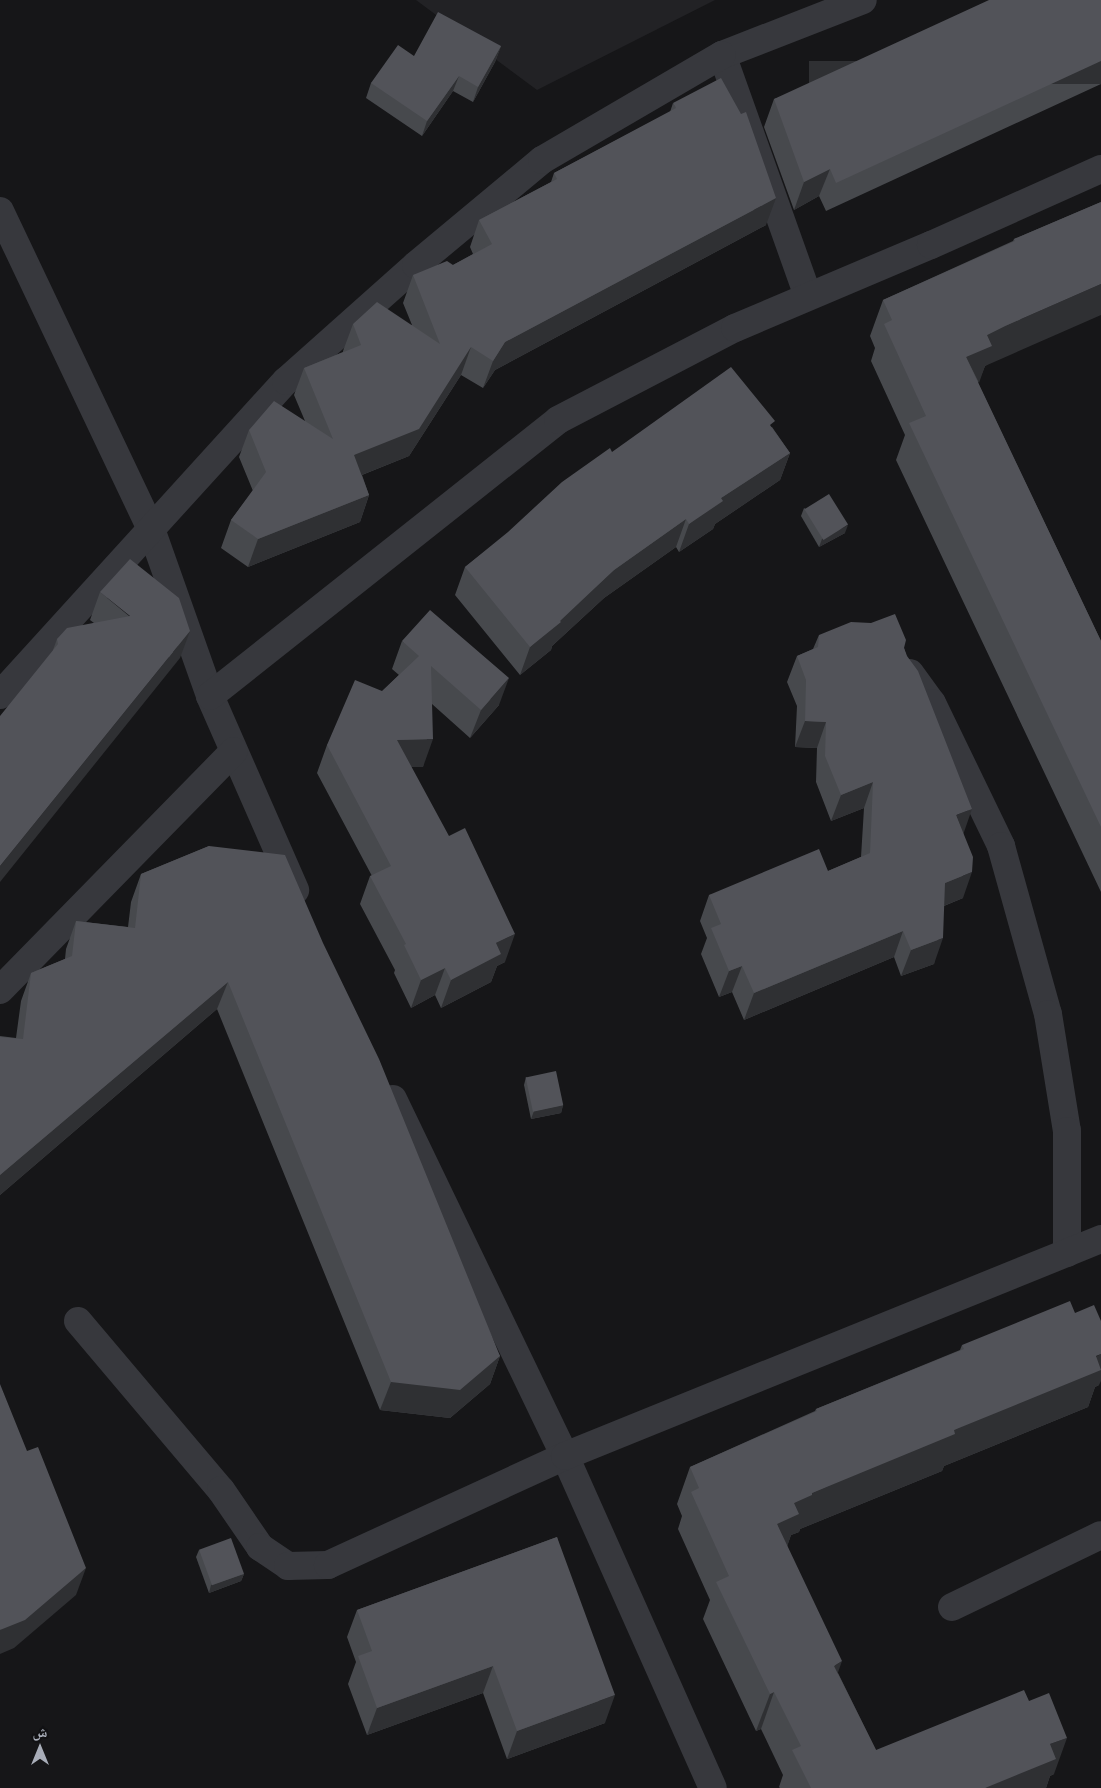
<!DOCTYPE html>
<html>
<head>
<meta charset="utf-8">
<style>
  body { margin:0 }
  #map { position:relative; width:1101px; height:1788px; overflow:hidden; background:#161618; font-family:"Sofia Sans Condensed","Noto Naskh Arabic",sans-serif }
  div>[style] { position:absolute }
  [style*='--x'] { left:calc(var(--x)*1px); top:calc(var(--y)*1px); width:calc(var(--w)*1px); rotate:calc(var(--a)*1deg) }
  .built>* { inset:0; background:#222225 }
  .minor>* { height:28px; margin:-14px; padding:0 14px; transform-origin:14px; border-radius:14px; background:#37383d }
  .wall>* { inset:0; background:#47494d }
  .shaded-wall>* { inset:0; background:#2f3033; transform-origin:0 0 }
  .building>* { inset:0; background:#525359; transform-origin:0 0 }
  span { translate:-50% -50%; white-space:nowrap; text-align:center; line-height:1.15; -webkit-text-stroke:4px #111113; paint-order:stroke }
  .north { position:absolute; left:15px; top:1723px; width:50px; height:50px; -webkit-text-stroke:4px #111113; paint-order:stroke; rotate:0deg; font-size:14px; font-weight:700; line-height:20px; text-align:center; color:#a8adb8 }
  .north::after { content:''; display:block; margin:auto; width:18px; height:22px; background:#a8adb8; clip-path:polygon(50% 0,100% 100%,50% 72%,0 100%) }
</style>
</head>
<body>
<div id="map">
  <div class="built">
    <i style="clip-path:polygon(416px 0,715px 0,537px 90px)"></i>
  </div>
  <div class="minor">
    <i style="--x:0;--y:211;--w:352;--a:64.6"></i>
    <i style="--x:151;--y:529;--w:177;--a:70.5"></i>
    <i style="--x:210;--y:696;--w:212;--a:66.3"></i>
    <i style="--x:808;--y:296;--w:256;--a:-109.6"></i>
    <i style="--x:722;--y:55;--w:151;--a:-21.3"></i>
    <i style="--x:910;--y:673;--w:37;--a:54"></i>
    <i style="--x:932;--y:703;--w:159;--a:64.2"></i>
    <i style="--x:1001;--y:846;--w:174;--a:74.4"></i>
    <i style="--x:1048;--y:1014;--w:119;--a:80.8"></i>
    <i style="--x:1067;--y:1131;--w:122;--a:90"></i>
    <i style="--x:0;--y:695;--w:425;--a:-47.7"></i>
    <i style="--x:286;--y:381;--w:174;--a:-41.7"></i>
    <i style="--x:416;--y:265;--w:164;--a:-39.8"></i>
    <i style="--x:542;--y:160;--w:208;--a:-30.3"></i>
    <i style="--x:210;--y:696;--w:444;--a:-38.4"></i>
    <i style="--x:558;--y:420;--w:199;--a:-27.5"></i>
    <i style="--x:735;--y:328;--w:213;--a:-23"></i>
    <i style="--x:931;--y:245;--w:186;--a:-24.1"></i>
    <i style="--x:0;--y:990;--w:334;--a:-45.6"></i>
    <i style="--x:393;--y:1099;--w:396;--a:64.3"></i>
    <i style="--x:565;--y:1456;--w:363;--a:66"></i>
    <i style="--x:78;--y:1321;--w:221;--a:49.8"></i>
    <i style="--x:221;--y:1490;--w:69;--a:55.6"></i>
    <i style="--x:260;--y:1547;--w:34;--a:34"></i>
    <i style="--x:288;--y:1566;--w:40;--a:-1.4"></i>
    <i style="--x:328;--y:1565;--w:261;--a:-24.7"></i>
    <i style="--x:565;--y:1456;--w:578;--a:-22.04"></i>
    <i style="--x:952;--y:1607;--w:165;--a:-25.8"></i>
  </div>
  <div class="wall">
    <i style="clip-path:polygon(1101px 0,1101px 84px,826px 211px,819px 196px,794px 210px,764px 127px,774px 99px)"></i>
    <i style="clip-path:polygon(501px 46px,495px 62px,473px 102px,453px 91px,422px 136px,366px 98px,371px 83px,414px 56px)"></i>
    <i style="clip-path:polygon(673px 103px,766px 225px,495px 370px,483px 388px,461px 375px,409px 456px,362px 475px,369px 495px,360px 522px,248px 567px,221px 548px,231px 520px,253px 491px,239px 457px,249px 430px,305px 421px,294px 395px,304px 368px,343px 352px,343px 351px,353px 324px,412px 325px,403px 303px,413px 275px,453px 265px,473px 254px,470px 247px,479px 220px,551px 182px,554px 173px,670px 112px)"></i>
    <i style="clip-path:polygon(1101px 202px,991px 362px,985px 366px,978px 383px,1101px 641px,1101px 892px,896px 460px,905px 435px,871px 361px,875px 348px,870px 336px,883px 300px,1013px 241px,1014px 239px)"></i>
    <i style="clip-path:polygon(772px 427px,790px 453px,780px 480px,715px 524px,713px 529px,679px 552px,676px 547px,604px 598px,552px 646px,551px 650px,520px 675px,455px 595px,465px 567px,612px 452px)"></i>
    <i style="clip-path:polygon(804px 508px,845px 533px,819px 547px,801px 516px)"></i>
    <i style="clip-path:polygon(100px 592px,180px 658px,53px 650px,57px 639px,94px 623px,90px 620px)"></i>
    <i style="clip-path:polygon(819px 635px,904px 648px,963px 833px,963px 898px,944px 906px,934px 964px,901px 976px,894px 957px,744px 1020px,732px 992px,719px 997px,701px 954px,707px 938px,700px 921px,709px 895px,828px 871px,861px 857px,864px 808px,831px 821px,816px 782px,817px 748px,795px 747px,797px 706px,787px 682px,797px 656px,813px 649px)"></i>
    <i style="clip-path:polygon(402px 641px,499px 705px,470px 738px,432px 704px,423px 767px,411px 767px,505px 962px,497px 966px,491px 982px,441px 1008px,435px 995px,411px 1008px,394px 973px,395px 970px,360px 904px,370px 876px,372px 876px,317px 773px,327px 745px,399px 675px,392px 669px)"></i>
    <i style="clip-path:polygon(209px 846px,500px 1356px,490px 1384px,450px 1418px,380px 1410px,217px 1009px,0 1195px,0 1036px,16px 1038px,21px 1001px,31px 973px,65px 959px,66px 949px,76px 921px,128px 927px,131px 902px,141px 874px)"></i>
    <i style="clip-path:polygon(526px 1077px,563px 1105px,561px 1113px,531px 1119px,524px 1085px)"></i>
    <i style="clip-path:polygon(962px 1345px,1099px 1385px,1095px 1387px,1088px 1407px,944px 1466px,942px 1471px,800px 1529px,799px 1532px,791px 1535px,787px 1546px,838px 1673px,876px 1750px,1054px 1774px,1050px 1776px,1046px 1788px,780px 1788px,779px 1787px,783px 1775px,761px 1729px,756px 1731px,703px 1619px,710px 1600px,678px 1529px,682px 1516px,677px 1504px,690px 1467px,815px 1411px,816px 1409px,960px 1350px)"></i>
    <i style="clip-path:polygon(557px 1537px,605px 1723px,507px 1759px,483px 1693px,367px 1735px,348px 1684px,356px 1662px,347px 1637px,357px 1610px)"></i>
    <i style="clip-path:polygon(199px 1550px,244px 1574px,241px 1581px,209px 1593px,196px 1557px)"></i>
  </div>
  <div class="shaded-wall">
    <i style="clip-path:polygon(501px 46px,495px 62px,473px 102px,478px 87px)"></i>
    <i style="left:1101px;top:61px;width:23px;height:292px;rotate:90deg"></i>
    <i style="clip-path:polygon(459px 76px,453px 91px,422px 136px,427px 121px)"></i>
    <i style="clip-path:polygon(830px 169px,819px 196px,794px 210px,804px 182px)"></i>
    <i style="clip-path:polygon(776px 198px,766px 225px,495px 370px,483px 388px,493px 361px,505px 342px)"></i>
    <i style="clip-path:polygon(1101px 284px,1101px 315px,985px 366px,979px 383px,966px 357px,987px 335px,1005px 326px)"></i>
    <i style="clip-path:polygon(471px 347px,461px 375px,409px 456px,344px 482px,354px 455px)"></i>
    <i style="clip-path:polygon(790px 453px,780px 480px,715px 524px,713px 529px,679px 552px,689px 524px,721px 498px)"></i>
    <i style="clip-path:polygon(369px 495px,360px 522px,248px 567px,258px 539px)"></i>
    <i style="clip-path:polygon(686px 519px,676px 547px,604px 598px,552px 646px,551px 650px,520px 675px,530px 647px,614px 570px)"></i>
    <i style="clip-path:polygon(848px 525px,845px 533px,819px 547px,822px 539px)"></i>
    <i style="clip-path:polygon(190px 631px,180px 658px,0 882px,0 866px)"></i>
    <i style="clip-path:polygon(509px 678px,499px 705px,470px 738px,481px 710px)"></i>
    <i style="clip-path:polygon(805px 721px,826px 722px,817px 748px,795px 747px)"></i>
    <i style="clip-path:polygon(433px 739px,423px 767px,386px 767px,397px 740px)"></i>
    <i style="clip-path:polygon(873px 782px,864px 808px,831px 821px,841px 795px)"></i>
    <i style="clip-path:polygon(972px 809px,963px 835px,956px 815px)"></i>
    <i style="clip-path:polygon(972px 872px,963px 898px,936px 909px,945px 883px)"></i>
    <i style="clip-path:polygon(903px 931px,894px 957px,744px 1020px,754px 993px)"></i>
    <i style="clip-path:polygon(515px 934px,505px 962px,497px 966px,491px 982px,441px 1008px,451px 980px,496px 943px)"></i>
    <i style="clip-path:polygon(943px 938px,934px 964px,901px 976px,911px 950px)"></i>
    <i style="clip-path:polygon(742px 966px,732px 992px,719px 997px,729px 971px)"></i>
    <i style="clip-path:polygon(445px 968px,435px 995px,411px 1008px,421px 980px)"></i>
    <i style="clip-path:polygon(228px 982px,217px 1009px,0 1195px,0 1175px)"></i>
    <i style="clip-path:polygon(563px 1105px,561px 1113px,531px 1119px,534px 1111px)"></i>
    <i style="clip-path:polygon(1101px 1354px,1101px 1381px,1099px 1385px,1095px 1387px,1088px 1407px,944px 1466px,942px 1471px,800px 1529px,799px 1532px,791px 1535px,786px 1550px,777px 1524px,794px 1503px,812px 1493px,954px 1430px)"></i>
    <i style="clip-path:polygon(500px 1356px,490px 1384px,450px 1418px,380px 1410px,391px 1382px)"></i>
    <i style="clip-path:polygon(86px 1568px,76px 1595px,14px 1648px,0 1654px,0 1630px)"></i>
    <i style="clip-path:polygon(244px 1574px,241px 1581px,209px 1593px,211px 1585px)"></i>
    <i style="clip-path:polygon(842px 1661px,829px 1698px,834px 1666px)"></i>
    <i style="clip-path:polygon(493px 1666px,483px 1693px,367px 1735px,377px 1708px)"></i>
    <i style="clip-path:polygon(774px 1692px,761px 1729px,756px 1731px,770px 1694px)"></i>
    <i style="clip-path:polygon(615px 1695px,605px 1723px,507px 1759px,517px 1731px)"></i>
    <i style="clip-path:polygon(1067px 1738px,1054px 1774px,1050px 1776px,1046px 1788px,985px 1788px,1050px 1744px)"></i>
  </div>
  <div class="building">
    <i style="clip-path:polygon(989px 0,1101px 0,1101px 61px,836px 183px,830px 169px,804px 182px,774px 99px)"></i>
    <i style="clip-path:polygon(438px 12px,501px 46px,478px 87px,459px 76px,427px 121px,371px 83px,398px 45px,414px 56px)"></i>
    <i style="clip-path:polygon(721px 78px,741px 114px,746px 112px,776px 198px,505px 342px,493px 361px,471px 347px,419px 429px,354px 455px,369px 495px,258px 539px,231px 520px,266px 472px,249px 430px,274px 401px,333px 439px,304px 368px,361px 345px,353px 324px,377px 302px,440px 344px,413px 275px,447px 261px,453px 265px,492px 244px,479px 220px,557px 179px,554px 173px,676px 108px,673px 103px)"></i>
    <i style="clip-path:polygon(1101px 202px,1101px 284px,1005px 326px,987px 335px,992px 346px,966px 357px,1101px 641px,1101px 827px,909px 423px,926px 416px,884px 324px,892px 320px,883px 300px,1015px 241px,1014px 239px)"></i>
    <i style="clip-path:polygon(731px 367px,775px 421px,770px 425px,790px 453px,721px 498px,723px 501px,689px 524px,686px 519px,614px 570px,560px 621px,561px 622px,530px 647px,465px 567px,508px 532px,562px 482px,610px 448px,612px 452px)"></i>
    <i style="left:829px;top:494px;width:36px;height:29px;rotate:58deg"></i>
    <i style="clip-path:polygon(130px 559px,179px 598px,190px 631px,0 866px,0 716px,58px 644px,57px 639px,67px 628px,130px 616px,100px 592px)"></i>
    <i style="clip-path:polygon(430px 610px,509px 678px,481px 710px,431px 666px,433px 739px,397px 740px,449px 836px,465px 828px,515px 934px,496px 943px,501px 954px,451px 980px,445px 968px,421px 980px,404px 945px,406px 944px,370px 876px,391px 866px,327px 745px,355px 680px,382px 691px,419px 656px,402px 641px)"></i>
    <i style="clip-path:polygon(895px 614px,906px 640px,904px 648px,907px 656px,918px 671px,972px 809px,956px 815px,973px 857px,972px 872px,945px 883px,943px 938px,911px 950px,903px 931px,754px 993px,742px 966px,729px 971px,711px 928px,721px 924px,709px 895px,819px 849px,828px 871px,870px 853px,873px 782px,841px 795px,825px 756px,826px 722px,805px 721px,806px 680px,797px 656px,818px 647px,819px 635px,851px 622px,871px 623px)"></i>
    <i style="clip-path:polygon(209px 846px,285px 855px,323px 943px,379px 1059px,500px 1356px,460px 1390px,391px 1382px,228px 982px,0 1175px,0 1037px,23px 1039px,31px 973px,72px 956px,76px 921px,135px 928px,141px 874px)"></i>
    <i style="left:556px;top:1071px;width:35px;height:31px;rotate:78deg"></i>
    <i style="clip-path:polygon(1070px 1301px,1075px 1313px,1094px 1305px,1101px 1321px,1101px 1354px,1096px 1356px,1101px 1370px,954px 1430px,955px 1434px,812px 1493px,812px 1495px,794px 1503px,799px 1514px,777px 1524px,842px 1661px,834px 1666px,876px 1750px,1024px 1690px,1029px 1701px,1049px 1693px,1067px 1738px,1050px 1744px,1056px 1759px,985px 1788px,811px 1788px,792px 1750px,801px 1746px,774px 1692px,770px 1694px,716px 1582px,729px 1576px,691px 1492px,699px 1488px,690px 1467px,817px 1411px,816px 1409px,964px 1349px,962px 1345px)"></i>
    <i style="clip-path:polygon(0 1384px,27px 1451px,38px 1447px,86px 1568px,25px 1620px,0 1630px)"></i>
    <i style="clip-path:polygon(557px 1537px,615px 1695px,517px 1731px,493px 1666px,377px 1708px,358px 1656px,372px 1651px,357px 1610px)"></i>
    <i style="left:231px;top:1538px;width:38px;height:34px;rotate:70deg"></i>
  </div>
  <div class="north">ش</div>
</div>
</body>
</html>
